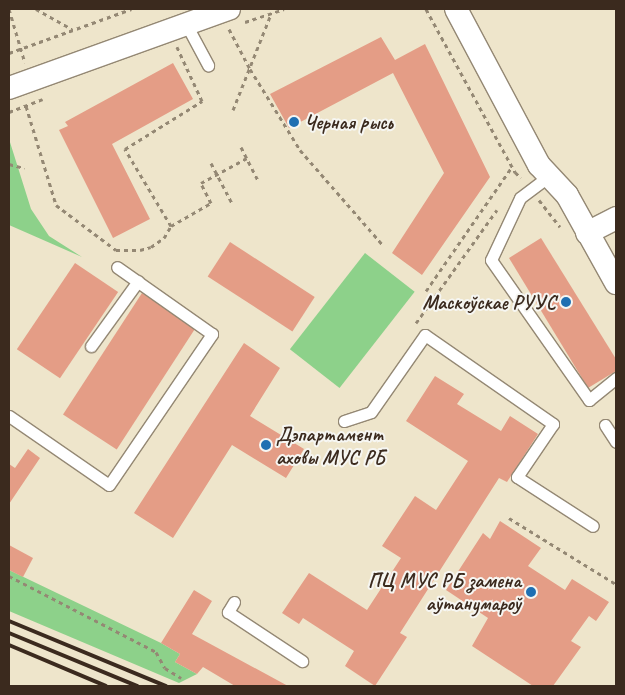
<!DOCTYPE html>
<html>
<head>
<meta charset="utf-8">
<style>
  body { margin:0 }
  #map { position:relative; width:625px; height:695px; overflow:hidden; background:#eee5cb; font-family:Caveat,sans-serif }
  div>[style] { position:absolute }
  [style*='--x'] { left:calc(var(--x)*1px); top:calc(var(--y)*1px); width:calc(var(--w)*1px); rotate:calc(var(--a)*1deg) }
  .green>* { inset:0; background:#8dd18a; transform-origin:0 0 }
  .building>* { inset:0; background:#e49d86; transform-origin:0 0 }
  .path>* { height:3px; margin-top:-1.5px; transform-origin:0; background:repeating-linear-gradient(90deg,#948874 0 4px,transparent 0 8px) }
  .roads { filter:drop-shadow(1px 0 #948874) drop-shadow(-1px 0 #948874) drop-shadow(0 1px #948874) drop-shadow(0 -1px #948874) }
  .lane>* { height:11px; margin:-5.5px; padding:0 5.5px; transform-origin:5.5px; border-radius:5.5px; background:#fff }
  .street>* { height:22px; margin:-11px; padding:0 11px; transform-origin:11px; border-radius:11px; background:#fff }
  .rail>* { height:4px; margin:-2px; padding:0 2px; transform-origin:2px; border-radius:2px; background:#3b2a1e }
  .dots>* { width:14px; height:14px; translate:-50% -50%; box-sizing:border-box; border:2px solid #f6f6f2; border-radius:50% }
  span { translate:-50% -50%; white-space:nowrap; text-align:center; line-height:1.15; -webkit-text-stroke:4px #f6f6f2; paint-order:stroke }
  .poi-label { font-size:20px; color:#3b2a1e; font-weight:700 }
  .left { translate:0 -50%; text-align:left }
  .right { translate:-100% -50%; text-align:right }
  .frame { position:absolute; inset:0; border:10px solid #3b2a1e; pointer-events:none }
</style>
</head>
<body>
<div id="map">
  <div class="green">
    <i style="clip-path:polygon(9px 139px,31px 209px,49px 236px,82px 257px,9px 225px)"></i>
    <i style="left:365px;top:253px;width:63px;height:122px;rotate:38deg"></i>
    <i style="clip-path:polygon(9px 570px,161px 643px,180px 654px,175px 662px,197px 674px,179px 683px,9px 611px)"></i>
  </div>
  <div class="building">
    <i style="clip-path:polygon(381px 37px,395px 60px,425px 44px,490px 177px,422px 275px,392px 253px,444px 173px,393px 73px,289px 128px,270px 94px)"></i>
    <i style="clip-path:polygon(173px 63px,193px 99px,112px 144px,150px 219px,113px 238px,59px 130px,68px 126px,65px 122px)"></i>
    <i style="clip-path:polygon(541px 238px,616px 359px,616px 371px,588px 388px,509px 258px)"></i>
    <i style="left:230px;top:242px;width:101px;height:41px;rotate:33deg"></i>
    <i style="left:75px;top:263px;width:52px;height:104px;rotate:34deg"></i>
    <i style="left:142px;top:293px;width:64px;height:145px;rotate:33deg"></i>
    <i style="clip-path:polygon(244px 343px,280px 368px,250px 416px,304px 449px,286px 478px,232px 445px,173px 538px,134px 513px)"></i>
    <i style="clip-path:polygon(435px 376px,464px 394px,457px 404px,501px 431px,510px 416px,538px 434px,507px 482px,499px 478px,400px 633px,407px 637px,375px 686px,345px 666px,354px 651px,303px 618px,299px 624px,282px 613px,309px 573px,367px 610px,401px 558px,382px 546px,415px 496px,436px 510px,468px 461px,406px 421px)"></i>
    <i style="clip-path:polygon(28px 449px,40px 458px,9px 504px,9px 464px,15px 468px)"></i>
    <i style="clip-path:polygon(500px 521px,541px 548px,528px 566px,565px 590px,572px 579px,609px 602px,596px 621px,589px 616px,571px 641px,581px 647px,553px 686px,533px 686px,472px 646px,488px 618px,446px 590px,483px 533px,490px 539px)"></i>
    <i style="clip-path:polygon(9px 545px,33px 558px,23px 577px,9px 570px)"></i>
    <i style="clip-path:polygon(194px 590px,212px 601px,192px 634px,288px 686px,235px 686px,203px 667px,197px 674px,175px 662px,180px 654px,161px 643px)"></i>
  </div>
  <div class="path">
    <i style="--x:9;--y:9;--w:56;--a:73.5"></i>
    <i style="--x:36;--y:9;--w:41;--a:29.1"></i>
    <i style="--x:426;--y:9;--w:186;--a:61.4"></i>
    <i style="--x:515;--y:172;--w:8;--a:45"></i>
    <i style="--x:245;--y:22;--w:41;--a:-18.4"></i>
    <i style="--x:229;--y:29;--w:45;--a:62.3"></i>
    <i style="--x:250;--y:69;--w:95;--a:58.3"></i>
    <i style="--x:300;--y:150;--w:126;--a:48.9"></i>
    <i style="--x:9;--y:53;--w:130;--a:-19.8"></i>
    <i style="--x:26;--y:106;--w:103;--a:73.1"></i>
    <i style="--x:56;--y:205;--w:75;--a:36.9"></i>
    <i style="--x:116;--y:250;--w:24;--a:0"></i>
    <i style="--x:140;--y:250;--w:11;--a:-15"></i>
    <i style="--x:151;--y:247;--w:16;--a:-35"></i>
    <i style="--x:164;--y:238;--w:14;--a:-60"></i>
    <i style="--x:171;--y:226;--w:90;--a:-120.9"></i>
    <i style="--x:125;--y:149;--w:91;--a:-31.9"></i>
    <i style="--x:202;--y:101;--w:60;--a:-114.8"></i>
    <i style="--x:233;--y:110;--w:103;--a:-68.4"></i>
    <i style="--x:9;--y:112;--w:36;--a:-21"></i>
    <i style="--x:241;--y:147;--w:37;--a:63"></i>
    <i style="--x:211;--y:163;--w:47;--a:62.4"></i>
    <i style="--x:9;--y:164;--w:16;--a:15"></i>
    <i style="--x:539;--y:200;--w:34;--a:52"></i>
    <i style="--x:171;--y:226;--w:46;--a:-29.9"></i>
    <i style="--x:211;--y:203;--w:22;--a:-117"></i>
    <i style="--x:201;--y:183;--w:52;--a:-28.5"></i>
    <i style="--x:426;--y:291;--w:151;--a:-55.3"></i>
    <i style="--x:416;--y:323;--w:139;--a:-54.4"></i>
    <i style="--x:509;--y:518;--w:126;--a:31.7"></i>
    <i style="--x:9;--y:576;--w:165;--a:27.3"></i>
    <i style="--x:156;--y:652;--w:18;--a:61"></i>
    <i style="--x:165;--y:668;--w:19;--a:32"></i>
  </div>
  <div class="roads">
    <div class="lane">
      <i style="--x:186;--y:24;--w:47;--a:61.8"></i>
      <i style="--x:549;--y:176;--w:36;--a:143"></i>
      <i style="--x:520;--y:198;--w:68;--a:115.1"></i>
      <i style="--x:491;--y:260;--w:171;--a:55"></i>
      <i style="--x:589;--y:400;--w:35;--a:-39"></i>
      <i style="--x:91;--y:346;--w:80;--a:-54.1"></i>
      <i style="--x:9;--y:416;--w:121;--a:34.6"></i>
      <i style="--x:109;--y:485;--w:183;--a:-55.7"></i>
      <i style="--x:212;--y:334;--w:116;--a:-144.8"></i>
      <i style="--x:344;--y:421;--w:28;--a:-18"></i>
      <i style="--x:371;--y:412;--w:94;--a:-55"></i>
      <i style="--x:425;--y:335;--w:156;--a:34.8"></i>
      <i style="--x:553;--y:424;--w:64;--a:124.2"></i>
      <i style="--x:517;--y:477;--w:90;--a:32.8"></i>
      <i style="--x:605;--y:425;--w:20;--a:57"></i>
      <i style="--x:234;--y:602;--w:12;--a:121"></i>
      <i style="--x:228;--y:612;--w:89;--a:33.5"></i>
    </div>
    <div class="street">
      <i style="--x:456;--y:9;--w:177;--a:62"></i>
      <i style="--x:539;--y:165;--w:41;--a:47"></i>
      <i style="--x:567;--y:195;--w:101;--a:60.9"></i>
      <i style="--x:9;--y:88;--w:234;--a:-19.8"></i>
      <i style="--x:587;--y:233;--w:33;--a:-27"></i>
    </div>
  </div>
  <div class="rail">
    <i style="--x:9;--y:621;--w:170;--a:22.5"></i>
    <i style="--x:9;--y:633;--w:139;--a:22.5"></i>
    <i style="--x:9;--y:645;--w:105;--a:22.9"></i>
  </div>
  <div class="dots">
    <i style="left:294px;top:122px;background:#1f6fb2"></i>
    <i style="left:566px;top:302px;background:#1f6fb2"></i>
    <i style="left:266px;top:445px;background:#1f6fb2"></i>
    <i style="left:531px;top:592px;background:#1f6fb2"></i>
  </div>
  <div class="poi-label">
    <span class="left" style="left:304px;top:122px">Черная рысь</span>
    <span class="right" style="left:556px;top:302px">Маскоўскае РУУС</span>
    <span class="left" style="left:276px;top:446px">Дэпартамент<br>аховы МУС РБ</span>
    <span class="right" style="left:521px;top:592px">ПЦ МУС РБ замена<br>аўтанумароў</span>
  </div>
  <div class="frame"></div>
</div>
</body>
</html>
